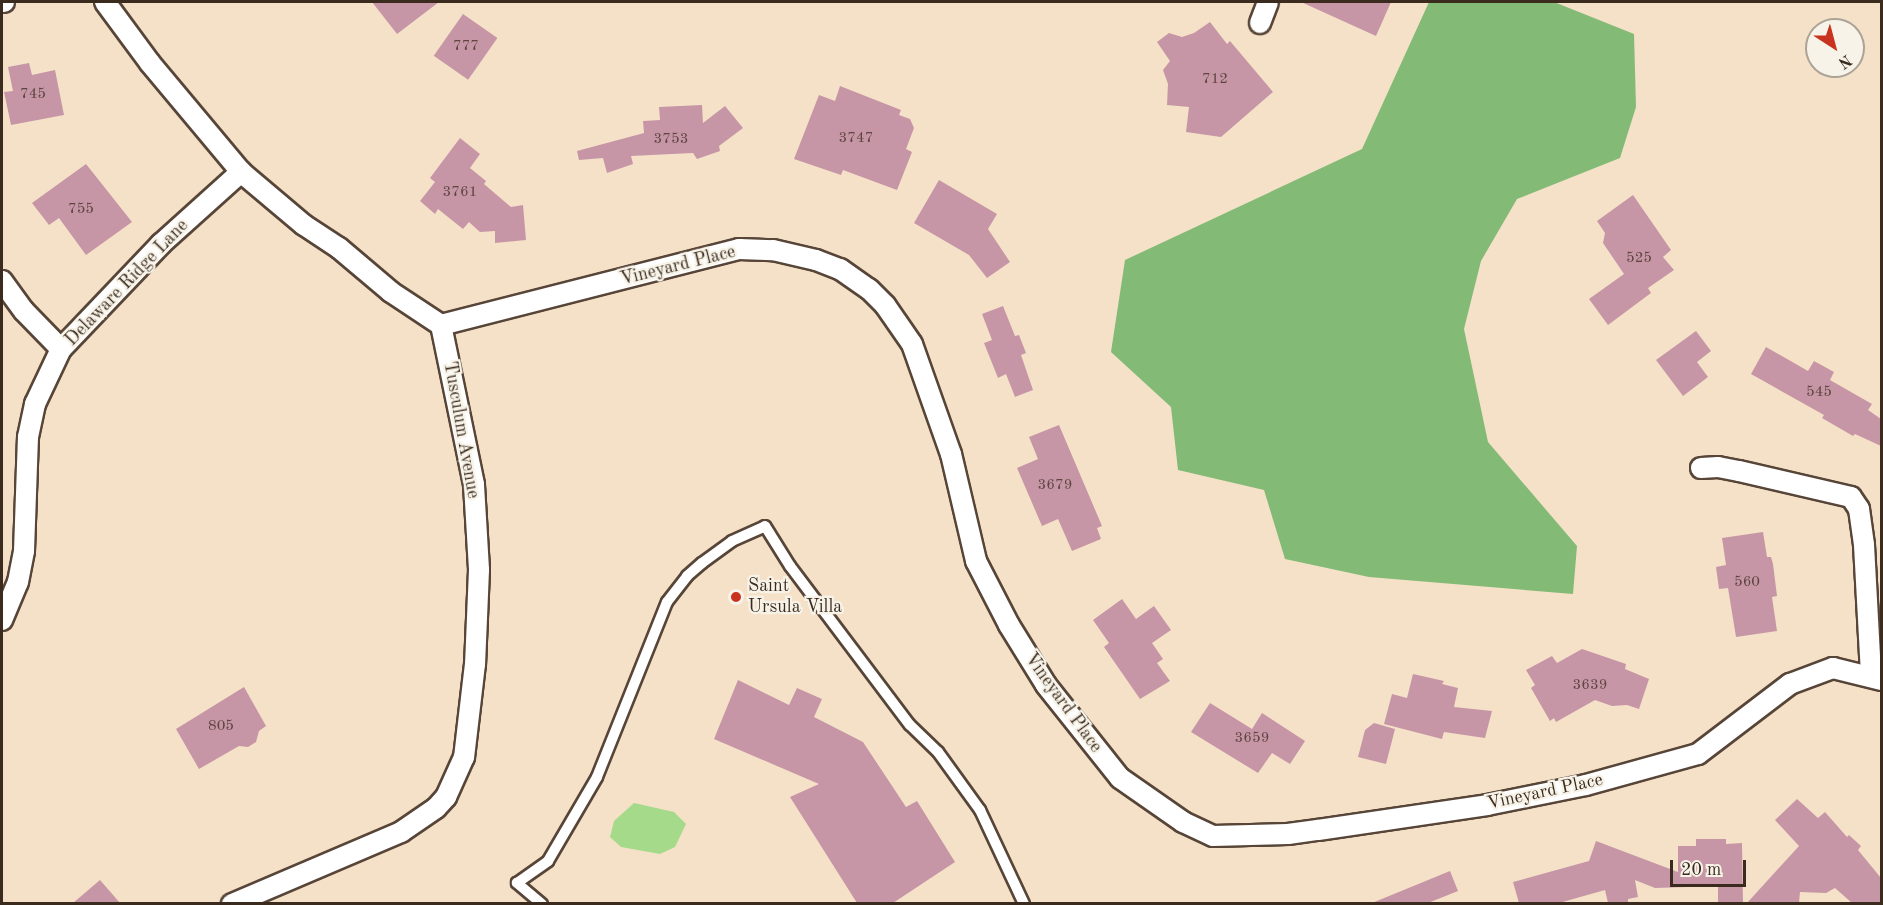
<!DOCTYPE html>
<html>
<head>
<meta charset="utf-8">
<style>
  body { margin:0 }
  #map { position:relative; width:1883px; height:905px; overflow:hidden; background:#f5e1c8; font-family:"Old Standard TT",serif }
  div>[style] { position:absolute }
  [style*='--x'] { left:calc(var(--x)*1px); top:calc(var(--y)*1px); width:calc(var(--w)*1px); rotate:calc(var(--a)*1deg) }
  .green>* { inset:0; background:#a4da8a }
  .forest>* { inset:0; background:#83ba76 }
  .building>* { inset:0; background:#c696a6; transform-origin:0 0 }
  .roads { filter:drop-shadow(2px 0 #574538) drop-shadow(-2px 0 #574538) drop-shadow(0 2px #574538) drop-shadow(0 -2px #574538) }
  .service>* { height:10px; margin:-5px; padding:0 5px; transform-origin:5px; border-radius:5px; background:#fff }
  .minor>* { height:20px; margin:-10px; padding:0 10px; transform-origin:10px; border-radius:10px; background:#fff }
  .dots>* { width:16px; height:16px; translate:-50% -50%; box-sizing:border-box; border:3px solid #f7f3e8; border-radius:50% }
  span { translate:-50% -50%; white-space:nowrap; text-align:center; line-height:1.15; -webkit-text-stroke:4.5px #f7f3e8; paint-order:stroke }
  .number-label { font-size:15px; color:#5e4540 }
  .number-label span { -webkit-text-stroke-width:0 }
  .street-label { font-size:18px; color:#3b2a1e }
  .poi-label { font-size:18px; color:#3b2a1e }
  .left { translate:0 -50%; text-align:left }
  .frame { position:absolute; inset:0; border:3px solid #3b2a1e; pointer-events:none }
  .north { position:absolute; left:1805px; top:18px; width:60px; height:60px; box-sizing:border-box; background:#f7f3e8; border:2px solid #aca397; border-radius:50%; rotate:144deg; font-size:16px; font-weight:700; line-height:24px; text-align:center; color:#3b2a1e }
  .north::after { content:''; display:block; margin:auto; width:21px; height:27px; background:#c8321e; clip-path:polygon(50% 0,100% 100%,50% 72%,0 100%) }
  .scale { position:absolute; left:1670px; top:860px; width:76px; height:27px; box-sizing:border-box; border:3px solid #3b2a1e; border-top:0; padding-left:8px; font-size:18px; line-height:21px; white-space:nowrap; color:#3b2a1e; -webkit-text-stroke:4px #f7f3e8; paint-order:stroke }
</style>
</head>
<body>
<div id="map">
  <div class="green">
    <i style="clip-path:polygon(634px 803px,674px 812px,686px 824px,675px 847px,660px 854px,621px 847px,610px 837px,614px 821px)"></i>
  </div>
  <div class="forest">
    <i style="clip-path:polygon(1429px 2px,1554px 2px,1634px 34px,1636px 107px,1620px 158px,1517px 199px,1481px 261px,1464px 329px,1488px 442px,1577px 546px,1573px 594px,1369px 577px,1285px 559px,1264px 490px,1178px 470px,1171px 407px,1111px 352px,1125px 260px,1362px 149px)"></i>
  </div>
  <div class="building">
    <i style="clip-path:polygon(372px 2px,439px 2px,397px 34px)"></i>
    <i style="clip-path:polygon(1301px 2px,1391px 2px,1376px 36px)"></i>
    <i style="left:463px;top:14px;width:42px;height:51px;rotate:35deg"></i>
    <i style="clip-path:polygon(1210px 22px,1227px 44px,1230px 41px,1273px 92px,1221px 137px,1186px 132px,1189px 107px,1167px 105px,1168px 84px,1163px 70px,1170px 61px,1157px 42px,1169px 33px,1182px 37px,1194px 33px)"></i>
    <i style="clip-path:polygon(29px 63px,32px 75px,55px 70px,64px 115px,11px 125px,4px 92px,13px 91px,8px 67px)"></i>
    <i style="clip-path:polygon(840px 86px,901px 110px,899px 115px,910px 119px,914px 128px,906px 149px,912px 152px,897px 190px,843px 170px,841px 175px,794px 159px,819px 95px,835px 101px)"></i>
    <i style="clip-path:polygon(702px 105px,703px 123px,725px 106px,743px 128px,719px 146px,720px 151px,697px 159px,693px 153px,631px 156px,633px 164px,607px 173px,603px 158px,579px 160px,577px 151px,644px 133px,643px 121px,660px 120px,659px 107px)"></i>
    <i style="clip-path:polygon(460px 138px,480px 154px,470px 168px,486px 181px,484px 184px,511px 207px,523px 205px,526px 240px,495px 243px,495px 231px,480px 232px,469px 222px,463px 229px,438px 209px,435px 214px,420px 201px,435px 182px,430px 178px)"></i>
    <i style="clip-path:polygon(86px 164px,132px 222px,86px 255px,59px 218px,49px 225px,32px 203px)"></i>
    <i style="clip-path:polygon(939px 180px,997px 214px,988px 229px,1010px 262px,987px 278px,969px 255px,914px 223px)"></i>
    <i style="clip-path:polygon(1633px 195px,1671px 250px,1663px 257px,1674px 270px,1648px 288px,1651px 293px,1608px 325px,1589px 299px,1624px 274px,1603px 243px,1605px 233px,1597px 221px)"></i>
    <i style="clip-path:polygon(1003px 306px,1015px 336px,1019px 335px,1026px 353px,1021px 355px,1033px 390px,1015px 397px,1006px 374px,998px 378px,984px 343px,992px 340px,982px 314px)"></i>
    <i style="clip-path:polygon(1696px 331px,1711px 351px,1697px 362px,1708px 377px,1683px 396px,1656px 360px)"></i>
    <i style="clip-path:polygon(1766px 347px,1808px 371px,1814px 361px,1834px 372px,1830px 380px,1872px 404px,1868px 410px,1881px 419px,1881px 446px,1855px 434px,1853px 436px,1822px 418px,1824px 415px,1751px 374px)"></i>
    <i style="clip-path:polygon(1059px 425px,1102px 526px,1097px 528px,1101px 539px,1072px 551px,1058px 519px,1042px 526px,1017px 468px,1038px 459px,1029px 437px)"></i>
    <i style="clip-path:polygon(1763px 532px,1767px 557px,1771px 557px,1773px 564px,1777px 596px,1772px 597px,1777px 631px,1736px 637px,1728px 588px,1719px 589px,1716px 567px,1726px 565px,1722px 538px)"></i>
    <i style="clip-path:polygon(1122px 599px,1136px 619px,1154px 606px,1171px 630px,1152px 643px,1163px 659px,1157px 663px,1170px 681px,1140px 699px,1104px 647px,1109px 643px,1093px 620px)"></i>
    <i style="clip-path:polygon(1582px 649px,1626px 664px,1625px 669px,1649px 679px,1639px 709px,1627px 705px,1612px 706px,1595px 700px,1556px 722px,1554px 718px,1550px 721px,1531px 688px,1535px 685px,1526px 670px,1552px 656px,1557px 663px)"></i>
    <i style="clip-path:polygon(1413px 674px,1444px 681px,1442px 684px,1458px 688px,1454px 707px,1492px 711px,1485px 738px,1444px 732px,1442px 739px,1384px 724px,1392px 694px,1407px 698px)"></i>
    <i style="clip-path:polygon(738px 680px,789px 705px,797px 688px,822px 699px,814px 717px,863px 742px,906px 807px,917px 801px,955px 862px,893px 903px,857px 903px,790px 797px,819px 784px,714px 739px)"></i>
    <i style="clip-path:polygon(244px 687px,266px 726px,259px 731px,256px 742px,248px 747px,239px 746px,199px 769px,176px 729px)"></i>
    <i style="clip-path:polygon(1210px 703px,1252px 729px,1262px 713px,1305px 741px,1290px 764px,1272px 753px,1258px 773px,1191px 732px)"></i>
    <i style="clip-path:polygon(1374px 723px,1395px 729px,1386px 764px,1358px 757px,1365px 730px)"></i>
    <i style="clip-path:polygon(1797px 799px,1818px 818px,1825px 812px,1847px 837px,1849px 835px,1861px 846px,1858px 850px,1881px 878px,1881px 903px,1852px 903px,1835px 888px,1826px 893px,1800px 892px,1799px 903px,1747px 903px,1799px 846px,1775px 820px)"></i>
    <i style="clip-path:polygon(1696px 839px,1726px 839px,1726px 844px,1742px 843px,1743px 903px,1718px 903px,1718px 886px,1655px 888px,1635px 880px,1638px 897px,1628px 899px,1628px 903px,1608px 903px,1605px 890px,1559px 903px,1519px 903px,1513px 882px,1589px 861px,1596px 841px,1678px 872px,1678px 846px,1696px 846px)"></i>
    <i style="clip-path:polygon(1450px 871px,1458px 891px,1428px 903px,1372px 903px)"></i>
    <i style="clip-path:polygon(100px 880px,120px 903px,73px 903px)"></i>
  </div>
  <div class="roads">
    <div class="service">
      <i style="--x:542;--y:904;--w:33;--a:-140"></i>
      <i style="--x:517;--y:883;--w:38;--a:-35"></i>
      <i style="--x:548;--y:861;--w:97;--a:-59.7"></i>
      <i style="--x:597;--y:777;--w:188;--a:-68.2"></i>
      <i style="--x:667;--y:602;--w:33;--a:-52"></i>
      <i style="--x:687;--y:576;--w:20;--a:-41"></i>
      <i style="--x:702;--y:563;--w:37;--a:-36"></i>
      <i style="--x:732;--y:541;--w:36;--a:-24"></i>
      <i style="--x:765;--y:526;--w:47;--a:58"></i>
      <i style="--x:790;--y:566;--w:199;--a:53"></i>
      <i style="--x:910;--y:725;--w:39;--a:44"></i>
      <i style="--x:938;--y:752;--w:72;--a:54.1"></i>
      <i style="--x:980;--y:810;--w:104;--a:64.9"></i>
    </div>
    <div class="minor">
      <i style="--x:2;--y:2;--w:2;--a:0"></i>
      <i style="--x:105;--y:2;--w:76;--a:53.6"></i>
      <i style="--x:150;--y:63;--w:142;--a:50.1"></i>
      <i style="--x:241;--y:172;--w:82;--a:40.1"></i>
      <i style="--x:304;--y:225;--w:42;--a:33.3"></i>
      <i style="--x:339;--y:248;--w:68;--a:40.2"></i>
      <i style="--x:391;--y:292;--w:60;--a:33.4"></i>
      <i style="--x:441;--y:325;--w:163;--a:78.3"></i>
      <i style="--x:474;--y:485;--w:85;--a:86.6"></i>
      <i style="--x:479;--y:570;--w:94;--a:92.4"></i>
      <i style="--x:475;--y:664;--w:94;--a:96.7"></i>
      <i style="--x:464;--y:757;--w:44;--a:114.2"></i>
      <i style="--x:446;--y:797;--w:15;--a:132"></i>
      <i style="--x:436;--y:808;--w:42;--a:145.6"></i>
      <i style="--x:401;--y:832;--w:184;--a:156.9"></i>
      <i style="--x:1260;--y:23;--w:22;--a:-69"></i>
      <i style="--x:2;--y:281;--w:37;--a:54"></i>
      <i style="--x:24;--y:311;--w:53;--a:45.8"></i>
      <i style="--x:441;--y:325;--w:308;--a:-14.3"></i>
      <i style="--x:739;--y:249;--w:34;--a:2"></i>
      <i style="--x:773;--y:250;--w:44;--a:13.1"></i>
      <i style="--x:816;--y:260;--w:26;--a:21"></i>
      <i style="--x:840;--y:269;--w:35;--a:35"></i>
      <i style="--x:869;--y:289;--w:23;--a:45"></i>
      <i style="--x:885;--y:305;--w:47;--a:55.3"></i>
      <i style="--x:912;--y:344;--w:117;--a:70.5"></i>
      <i style="--x:951;--y:454;--w:110;--a:76.8"></i>
      <i style="--x:976;--y:561;--w:72;--a:62.7"></i>
      <i style="--x:1009;--y:625;--w:70;--a:58.3"></i>
      <i style="--x:1046;--y:685;--w:119;--a:51.5"></i>
      <i style="--x:1120;--y:778;--w:77;--a:34.9"></i>
      <i style="--x:1183;--y:822;--w:33;--a:25"></i>
      <i style="--x:1213;--y:836;--w:75;--a:-1.5"></i>
      <i style="--x:1288;--y:834;--w:30;--a:-8"></i>
      <i style="--x:1318;--y:830;--w:171;--a:-8.4"></i>
      <i style="--x:1487;--y:805;--w:101;--a:-11.4"></i>
      <i style="--x:1586;--y:785;--w:116;--a:-15.5"></i>
      <i style="--x:1698;--y:754;--w:116;--a:-37.3"></i>
      <i style="--x:1790;--y:684;--w:46;--a:-20.4"></i>
      <i style="--x:1833;--y:668;--w:50;--a:13.8"></i>
      <i style="--x:1701;--y:468;--w:17;--a:-3"></i>
      <i style="--x:1718;--y:467;--w:21;--a:11"></i>
      <i style="--x:1739;--y:471;--w:115;--a:13.1"></i>
      <i style="--x:1851;--y:497;--w:14;--a:56"></i>
      <i style="--x:1859;--y:509;--w:36;--a:82"></i>
      <i style="--x:1864;--y:545;--w:131;--a:86.9"></i>
      <i style="--x:2;--y:620;--w:41;--a:-67.2"></i>
      <i style="--x:18;--y:582;--w:32;--a:-79"></i>
      <i style="--x:24;--y:551;--w:114;--a:-88"></i>
      <i style="--x:28;--y:437;--w:34;--a:-78"></i>
      <i style="--x:35;--y:404;--w:61;--a:-64.7"></i>
      <i style="--x:61;--y:349;--w:145;--a:-46.4"></i>
      <i style="--x:161;--y:244;--w:108;--a:-42"></i>
    </div>
  </div>
  <div class="dots">
    <i style="left:736px;top:597px;background:#c8321e"></i>
  </div>
  <div class="number-label">
    <span style="left:466px;top:47px">777</span>
    <span style="left:1215px;top:80px">712</span>
    <span style="left:33px;top:95px">745</span>
    <span style="left:856px;top:139px">3747</span>
    <span style="left:671px;top:140px">3753</span>
    <span style="left:460px;top:193px">3761</span>
    <span style="left:81px;top:210px">755</span>
    <span style="left:1639px;top:259px">525</span>
    <span style="left:1819px;top:393px">545</span>
    <span style="left:1055px;top:486px">3679</span>
    <span style="left:1747px;top:583px">560</span>
    <span style="left:1590px;top:686px">3639</span>
    <span style="left:221px;top:727px">805</span>
    <span style="left:1252px;top:739px">3659</span>
  </div>
  <div class="street-label">
    <span style="left:678px;top:266px;rotate:-14deg">Vineyard Place</span>
    <span style="left:127px;top:283px;rotate:-46deg">Delaware Ridge Lane</span>
    <span style="left:461px;top:430px;rotate:80deg">Tusculum Avenue</span>
    <span style="left:1063px;top:703px;rotate:54deg">Vineyard Place</span>
    <span style="left:1545px;top:792px;rotate:-12deg">Vineyard Place</span>
  </div>
  <div class="poi-label">
    <span class="left" style="left:748px;top:597px">Saint<br>Ursula Villa</span>
  </div>
  <div class="frame"></div>
  <div class="north">N</div>
  <div class="scale">20 m</div>
</div>
</body>
</html>
